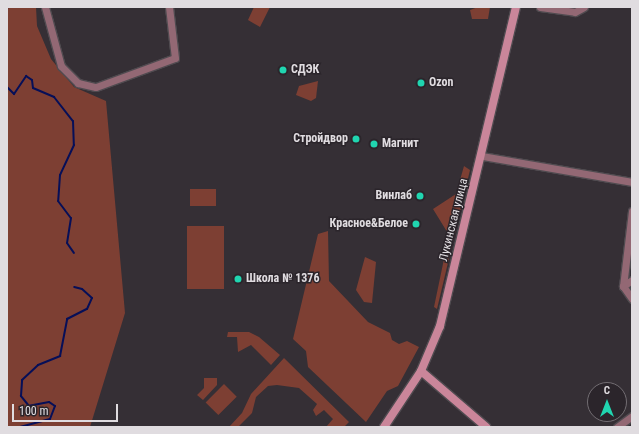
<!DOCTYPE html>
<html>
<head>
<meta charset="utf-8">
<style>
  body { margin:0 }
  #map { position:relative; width:639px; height:434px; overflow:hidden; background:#352f35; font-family:"Roboto Condensed",sans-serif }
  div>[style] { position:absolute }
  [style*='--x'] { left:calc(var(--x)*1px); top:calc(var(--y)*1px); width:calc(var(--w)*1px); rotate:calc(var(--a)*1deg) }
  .green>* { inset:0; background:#7d3f33; transform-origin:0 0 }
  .stream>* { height:2px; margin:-1px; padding:0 1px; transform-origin:1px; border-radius:1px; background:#060f58 }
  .roads { filter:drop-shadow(1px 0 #504b50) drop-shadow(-1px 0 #504b50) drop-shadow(0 1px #504b50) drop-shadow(0 -1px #504b50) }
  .street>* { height:7px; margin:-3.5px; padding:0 3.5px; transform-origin:3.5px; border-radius:3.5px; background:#936874 }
  .secondary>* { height:8px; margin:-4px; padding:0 4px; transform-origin:4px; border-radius:4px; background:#ca869a }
  .dots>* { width:11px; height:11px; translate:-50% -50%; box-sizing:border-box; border:2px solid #2b252b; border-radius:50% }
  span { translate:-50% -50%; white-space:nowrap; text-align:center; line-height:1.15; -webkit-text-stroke:3px #2b252b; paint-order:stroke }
  .poi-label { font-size:12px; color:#e0dce0; font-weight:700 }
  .left { translate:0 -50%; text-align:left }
  .right { translate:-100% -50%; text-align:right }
  .street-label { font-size:12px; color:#e0dce0 }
  .frame { position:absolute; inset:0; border:8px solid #e0dce0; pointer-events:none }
  .north { position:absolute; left:587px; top:382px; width:40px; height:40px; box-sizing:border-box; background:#2b252b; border:1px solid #736e73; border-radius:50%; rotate:0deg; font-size:11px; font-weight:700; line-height:16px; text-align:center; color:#e0dce0 }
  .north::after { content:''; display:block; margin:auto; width:14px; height:18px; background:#20d5b0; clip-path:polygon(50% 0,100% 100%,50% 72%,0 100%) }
  .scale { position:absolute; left:12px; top:404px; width:106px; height:18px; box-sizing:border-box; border:2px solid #e0dce0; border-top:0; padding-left:5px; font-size:12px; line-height:14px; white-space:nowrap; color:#e0dce0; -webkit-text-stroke:3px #2b252b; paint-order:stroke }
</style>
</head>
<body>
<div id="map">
  <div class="green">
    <i style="clip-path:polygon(7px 7px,36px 7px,37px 26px,51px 59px,74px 87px,106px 101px,125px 313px,90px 427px,7px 427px)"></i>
    <i style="clip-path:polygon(254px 7px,270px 7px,260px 27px,248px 20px)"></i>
    <i style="clip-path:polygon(478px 7px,490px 7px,488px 19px,472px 19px,470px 10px)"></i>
    <i style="clip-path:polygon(318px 81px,316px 98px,311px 101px,296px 95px,299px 86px)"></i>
    <i style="clip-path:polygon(464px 166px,470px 170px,437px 309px,434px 307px,449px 235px,433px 209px,456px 194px)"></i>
    <i style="left:190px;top:189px;width:26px;height:17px"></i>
    <i style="left:187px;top:226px;width:37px;height:63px"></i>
    <i style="clip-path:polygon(328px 231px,329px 281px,368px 322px,390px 333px,392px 340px,399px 344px,407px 341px,419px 347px,398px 386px,387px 391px,366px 422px,308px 367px,306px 351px,293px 339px,318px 234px)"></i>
    <i style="clip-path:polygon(365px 257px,376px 262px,372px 303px,364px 302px,356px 290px)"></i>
    <i style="clip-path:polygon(228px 332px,249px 332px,259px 337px,280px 355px,271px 365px,251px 345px,238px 352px,237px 337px,227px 337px)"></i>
    <i style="clip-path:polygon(284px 358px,349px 422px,344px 427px,326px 427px,333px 419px,324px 410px,316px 416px,313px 410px,317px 404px,299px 388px,277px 385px,268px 386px,256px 397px,252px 413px,238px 427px,229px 427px,242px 413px,251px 394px)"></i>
    <i style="clip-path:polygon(204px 378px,217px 378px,217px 385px,203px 400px,197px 395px,204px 388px)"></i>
    <i style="left:224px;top:384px;width:18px;height:26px;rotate:45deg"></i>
  </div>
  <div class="stream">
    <i style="--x:7;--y:8;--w:1;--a:-45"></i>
    <i style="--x:7;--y:46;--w:13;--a:90"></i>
    <i style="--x:7;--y:87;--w:10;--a:45"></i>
    <i style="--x:14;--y:94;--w:22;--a:-56"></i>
    <i style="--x:26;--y:76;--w:7;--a:34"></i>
    <i style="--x:32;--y:80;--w:8;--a:83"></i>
    <i style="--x:33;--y:88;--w:23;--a:23"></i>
    <i style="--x:54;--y:97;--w:31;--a:52"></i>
    <i style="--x:73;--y:121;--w:24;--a:88"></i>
    <i style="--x:74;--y:145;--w:33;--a:115"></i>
    <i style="--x:60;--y:175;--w:26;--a:94"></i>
    <i style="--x:58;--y:201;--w:21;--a:53"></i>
    <i style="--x:71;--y:218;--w:25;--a:99"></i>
    <i style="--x:67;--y:243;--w:12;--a:55"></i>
    <i style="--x:20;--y:427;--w:31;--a:-15"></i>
    <i style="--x:50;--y:419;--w:14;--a:-69"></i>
    <i style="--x:55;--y:406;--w:7;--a:-146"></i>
    <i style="--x:49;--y:402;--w:20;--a:169"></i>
    <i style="--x:29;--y:406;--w:13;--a:-129"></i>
    <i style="--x:21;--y:396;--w:16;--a:-86"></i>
    <i style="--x:22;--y:380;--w:22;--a:-43"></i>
    <i style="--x:38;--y:365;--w:24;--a:-22"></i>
    <i style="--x:60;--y:356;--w:38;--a:-79"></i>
    <i style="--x:67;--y:319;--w:22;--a:-27"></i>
    <i style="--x:87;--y:309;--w:12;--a:-66"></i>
    <i style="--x:92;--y:298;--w:13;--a:-138"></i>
    <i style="--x:82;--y:289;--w:8;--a:-166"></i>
  </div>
  <div class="roads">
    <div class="street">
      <i style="--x:45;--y:7;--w:61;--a:74.8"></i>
      <i style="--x:61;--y:66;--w:24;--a:45"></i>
      <i style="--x:78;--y:83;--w:18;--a:13"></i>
      <i style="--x:96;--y:87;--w:84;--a:-20.2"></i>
      <i style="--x:175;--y:58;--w:51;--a:-96.7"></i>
      <i style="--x:540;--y:7;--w:35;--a:8"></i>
      <i style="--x:575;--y:12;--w:10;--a:-29"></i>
      <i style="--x:482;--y:156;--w:152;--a:9.8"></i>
      <i style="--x:632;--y:211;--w:76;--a:96.8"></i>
      <i style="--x:623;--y:286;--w:16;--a:55"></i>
      <i style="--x:623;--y:286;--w:11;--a:-34"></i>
      <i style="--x:617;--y:427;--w:19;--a:-36"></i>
    </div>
    <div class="secondary">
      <i style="--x:421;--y:371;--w:86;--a:40.7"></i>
      <i style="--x:384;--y:427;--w:67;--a:-56.5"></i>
      <i style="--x:421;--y:371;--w:49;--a:-67.1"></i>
      <i style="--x:440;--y:326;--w:328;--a:-76.6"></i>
    </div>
  </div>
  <div class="dots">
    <i style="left:283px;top:70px;background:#20d5b0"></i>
    <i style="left:421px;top:83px;background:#20d5b0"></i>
    <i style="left:356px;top:139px;background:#20d5b0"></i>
    <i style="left:374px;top:144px;background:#20d5b0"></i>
    <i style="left:420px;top:196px;background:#20d5b0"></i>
    <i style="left:416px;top:224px;background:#20d5b0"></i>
    <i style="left:238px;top:279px;background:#20d5b0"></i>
  </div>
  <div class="poi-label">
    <span class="left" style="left:291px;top:70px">СДЭК</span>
    <span class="left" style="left:429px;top:83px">Ozon</span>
    <span class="right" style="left:348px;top:139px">Стройдвор</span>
    <span class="left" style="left:382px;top:144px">Магнит</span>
    <span class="right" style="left:412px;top:196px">Винлаб</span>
    <span class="right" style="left:408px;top:224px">Красное&amp;Белое</span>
    <span class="left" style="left:246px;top:279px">Школа № 1376</span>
  </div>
  <div class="street-label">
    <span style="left:454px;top:220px;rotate:-76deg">Лукинская улица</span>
  </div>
  <div class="frame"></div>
  <div class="north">С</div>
  <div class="scale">100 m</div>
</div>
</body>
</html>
